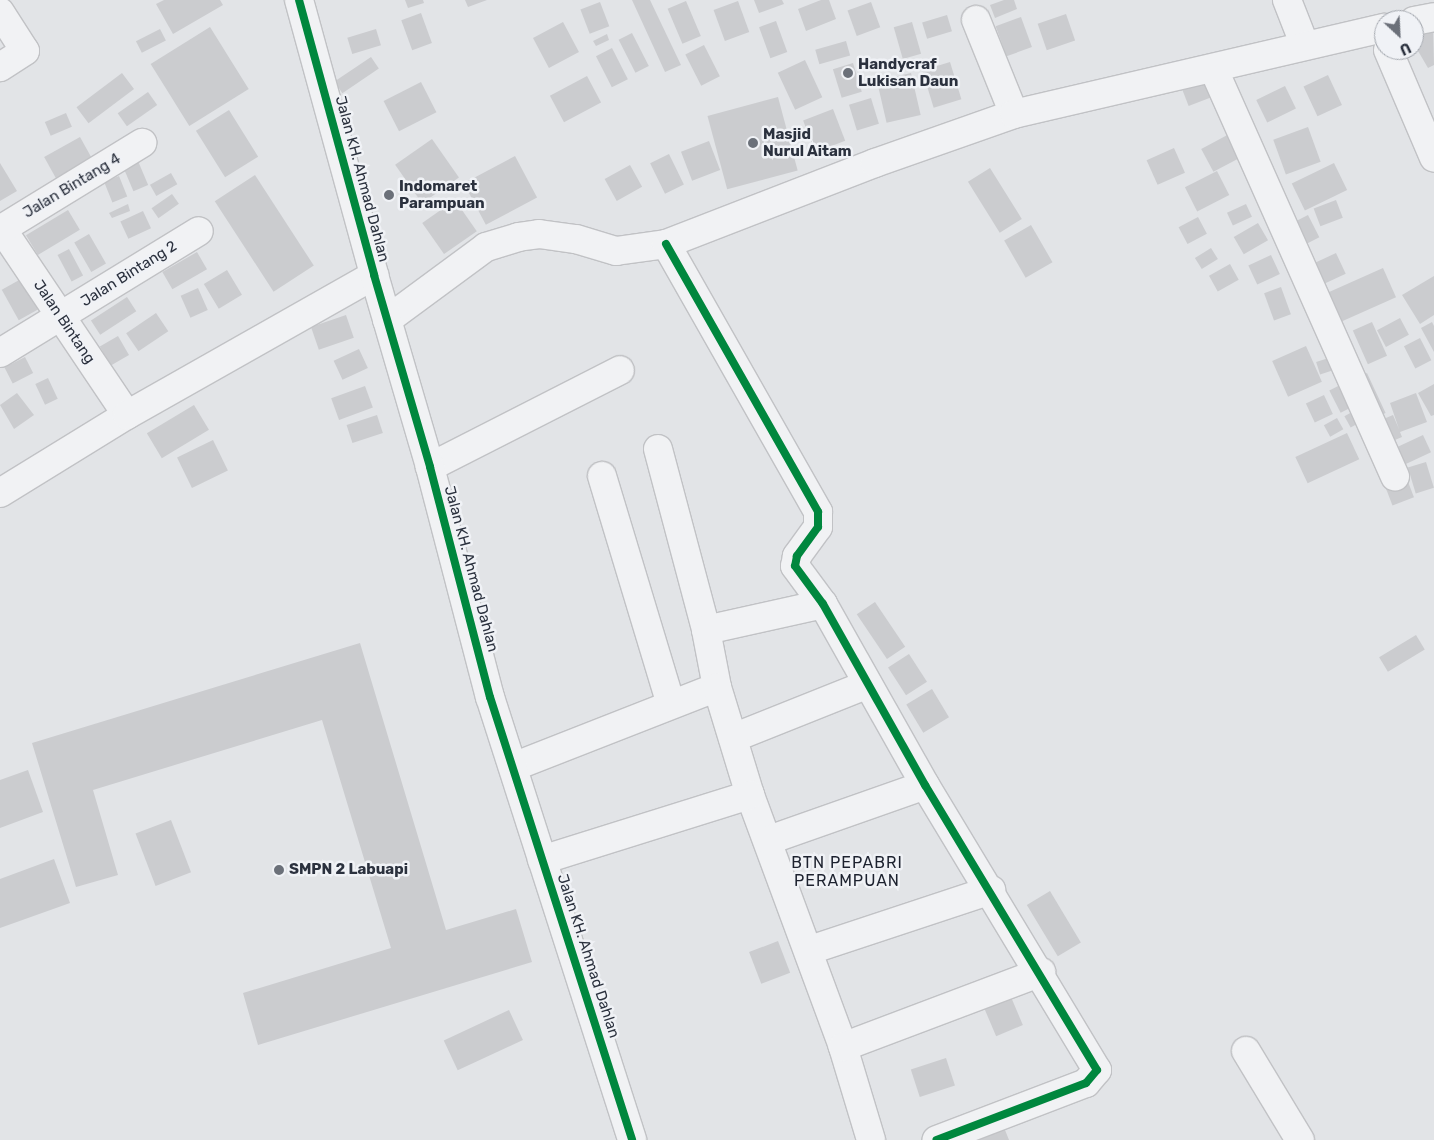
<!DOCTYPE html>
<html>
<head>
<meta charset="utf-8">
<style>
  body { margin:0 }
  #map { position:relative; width:1434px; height:1140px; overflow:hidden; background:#e2e4e7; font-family:Rubik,sans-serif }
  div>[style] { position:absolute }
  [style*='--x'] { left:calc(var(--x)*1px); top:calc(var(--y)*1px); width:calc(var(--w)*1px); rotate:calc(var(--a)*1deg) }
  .building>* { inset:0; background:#cbcccf; transform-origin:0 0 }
  .roads { filter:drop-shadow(1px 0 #c1c2c5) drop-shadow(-1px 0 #c1c2c5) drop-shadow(0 1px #c1c2c5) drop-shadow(0 -1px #c1c2c5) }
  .minor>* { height:28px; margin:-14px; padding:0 14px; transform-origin:14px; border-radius:14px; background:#f1f2f4 }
  .tertiary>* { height:28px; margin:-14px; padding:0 14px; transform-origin:14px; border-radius:14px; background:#f1f2f4 }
  .cycleway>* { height:8px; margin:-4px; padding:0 4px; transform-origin:4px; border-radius:4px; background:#00873e }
  .dots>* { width:14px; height:14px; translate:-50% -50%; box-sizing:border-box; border:2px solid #f0f2f6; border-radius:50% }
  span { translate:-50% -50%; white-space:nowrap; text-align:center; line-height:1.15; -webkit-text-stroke:5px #f0f2f6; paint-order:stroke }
  .poi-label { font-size:15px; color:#2b313e; font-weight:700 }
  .left { translate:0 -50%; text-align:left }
  .street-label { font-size:15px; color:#2b313e }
  .neighbourhood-label { font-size:16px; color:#1d222f; letter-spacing:1px }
  .north { position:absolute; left:1374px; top:10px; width:50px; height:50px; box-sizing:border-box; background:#f0f2f6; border:1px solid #a1a5ac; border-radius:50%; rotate:155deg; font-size:14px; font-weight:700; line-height:20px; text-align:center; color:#2b313e }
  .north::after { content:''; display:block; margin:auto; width:18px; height:22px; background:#6b7079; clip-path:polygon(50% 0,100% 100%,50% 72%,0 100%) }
</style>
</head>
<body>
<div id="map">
  <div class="building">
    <i style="clip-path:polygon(164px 0,220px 0,223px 5px,173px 34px,156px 4px)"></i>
    <i style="clip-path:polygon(405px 0,423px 0,424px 3px,408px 8px)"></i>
    <i style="clip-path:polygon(465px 0,487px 0,468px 7px)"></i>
    <i style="clip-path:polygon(632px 0,650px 0,681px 65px,665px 72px)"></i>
    <i style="clip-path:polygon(754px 0,782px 0,784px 4px,759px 13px)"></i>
    <i style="clip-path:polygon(821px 0,829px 0,836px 19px,806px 31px,798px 9px)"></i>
    <i style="clip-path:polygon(1004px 0,1014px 0,1017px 9px,995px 18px,990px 5px)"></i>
    <i style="left:686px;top:1px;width:38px;height:20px;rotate:67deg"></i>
    <i style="left:738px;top:1px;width:33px;height:26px;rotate:70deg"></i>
    <i style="left:600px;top:2px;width:26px;height:21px;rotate:69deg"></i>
    <i style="left:871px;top:2px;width:27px;height:25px;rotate:70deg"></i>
    <i style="left:421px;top:13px;width:32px;height:21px;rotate:70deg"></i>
    <i style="left:1066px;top:14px;width:28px;height:30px;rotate:71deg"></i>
    <i style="left:947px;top:15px;width:17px;height:26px;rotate:73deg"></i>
    <i style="left:1021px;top:17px;width:32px;height:27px;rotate:70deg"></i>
    <i style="left:776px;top:21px;width:33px;height:18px;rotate:70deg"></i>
    <i style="left:563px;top:22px;width:34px;height:34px;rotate:62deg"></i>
    <i style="left:912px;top:22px;width:33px;height:19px;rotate:74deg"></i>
    <i style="clip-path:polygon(1433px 25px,1434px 65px,1428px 68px,1414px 44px,1414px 36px)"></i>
    <i style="left:210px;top:27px;width:73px;height:70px;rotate:58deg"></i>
    <i style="left:160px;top:29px;width:13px;height:27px;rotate:63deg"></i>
    <i style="left:376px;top:29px;width:17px;height:30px;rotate:73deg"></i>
    <i style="left:632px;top:33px;width:37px;height:15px;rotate:63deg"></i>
    <i style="clip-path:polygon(607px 34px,609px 40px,596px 46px,593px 41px)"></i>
    <i style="left:846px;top:41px;width:15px;height:32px;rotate:74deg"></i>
    <i style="left:704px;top:45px;width:35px;height:21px;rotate:63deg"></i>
    <i style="left:612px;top:48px;width:35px;height:18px;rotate:63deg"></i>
    <i style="left:371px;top:57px;width:14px;height:44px;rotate:56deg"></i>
    <i style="left:805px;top:60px;width:41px;height:30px;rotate:65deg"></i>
    <i style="left:950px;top:62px;width:39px;height:29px;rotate:73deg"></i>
    <i style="left:853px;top:63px;width:30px;height:21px;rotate:73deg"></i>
    <i style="left:122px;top:73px;width:20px;height:57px;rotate:53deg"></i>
    <i style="left:911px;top:73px;width:43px;height:35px;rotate:77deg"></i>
    <i style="left:1328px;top:75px;width:33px;height:27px;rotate:65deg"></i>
    <i style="left:587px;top:76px;width:30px;height:42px;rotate:62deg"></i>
    <i style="left:421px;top:82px;width:34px;height:42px;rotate:63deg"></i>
    <i style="left:1204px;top:82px;width:17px;height:23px;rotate:69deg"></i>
    <i style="left:1285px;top:86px;width:25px;height:32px;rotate:64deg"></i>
    <i style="left:148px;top:92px;width:16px;height:37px;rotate:55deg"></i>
    <i style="left:778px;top:97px;width:76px;height:73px;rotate:75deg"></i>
    <i style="left:871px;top:98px;width:27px;height:23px;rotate:73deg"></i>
    <i style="left:833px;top:109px;width:34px;height:32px;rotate:69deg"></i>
    <i style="left:229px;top:110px;width:55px;height:39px;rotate:58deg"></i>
    <i style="left:66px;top:113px;width:15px;height:23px;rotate:67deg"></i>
    <i style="left:1308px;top:127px;width:37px;height:37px;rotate:70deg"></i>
    <i style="left:1233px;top:132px;width:26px;height:36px;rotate:62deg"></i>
    <i style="left:80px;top:137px;width:25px;height:41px;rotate:61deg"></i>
    <i style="left:432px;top:139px;width:47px;height:45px;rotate:55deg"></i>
    <i style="left:709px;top:141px;width:31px;height:30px;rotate:69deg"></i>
    <i style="left:1174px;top:148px;width:27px;height:30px;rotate:66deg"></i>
    <i style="left:669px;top:154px;width:34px;height:21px;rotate:64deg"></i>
    <i style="left:515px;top:156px;width:47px;height:58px;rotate:62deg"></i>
    <i style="left:138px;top:161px;width:26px;height:16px;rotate:67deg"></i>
    <i style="clip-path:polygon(0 163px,17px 191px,0 201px)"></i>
    <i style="left:1334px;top:163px;width:30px;height:47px;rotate:64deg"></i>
    <i style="left:630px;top:165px;width:25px;height:29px;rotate:61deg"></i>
    <i style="left:990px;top:168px;width:60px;height:26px;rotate:58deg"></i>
    <i style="left:1217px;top:171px;width:27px;height:36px;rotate:63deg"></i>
    <i style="left:171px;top:173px;width:13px;height:24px;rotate:61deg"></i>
    <i style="left:255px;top:175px;width:108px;height:48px;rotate:57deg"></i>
    <i style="left:119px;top:176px;width:22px;height:16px;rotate:68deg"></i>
    <i style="left:172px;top:194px;width:12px;height:25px;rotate:55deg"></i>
    <i style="left:455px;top:200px;width:38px;height:40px;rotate:55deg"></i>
    <i style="left:1336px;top:200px;width:19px;height:24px;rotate:69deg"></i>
    <i style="clip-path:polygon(128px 204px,130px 211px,112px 218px,109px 213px)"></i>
    <i style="left:1246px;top:204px;width:14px;height:21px;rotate:65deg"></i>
    <i style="left:68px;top:210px;width:23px;height:49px;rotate:59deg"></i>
    <i style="left:143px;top:211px;width:19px;height:25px;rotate:65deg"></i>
    <i style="left:1308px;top:215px;width:25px;height:22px;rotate:63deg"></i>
    <i style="left:1198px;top:217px;width:19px;height:22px;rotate:62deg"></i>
    <i style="left:1258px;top:223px;width:20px;height:28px;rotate:60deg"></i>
    <i style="left:1031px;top:225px;width:43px;height:31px;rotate:60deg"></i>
    <i style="left:89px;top:234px;width:34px;height:17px;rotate:60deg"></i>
    <i style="left:1211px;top:248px;width:13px;height:19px;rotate:58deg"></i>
    <i style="left:69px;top:249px;width:30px;height:13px;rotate:62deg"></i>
    <i style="left:197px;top:252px;width:20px;height:40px;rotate:60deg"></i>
    <i style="left:1336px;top:253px;width:23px;height:32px;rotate:65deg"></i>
    <i style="left:1271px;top:255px;width:21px;height:25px;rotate:65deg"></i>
    <i style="left:1230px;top:264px;width:18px;height:24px;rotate:61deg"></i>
    <i style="left:1383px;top:268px;width:32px;height:70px;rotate:66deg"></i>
    <i style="left:227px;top:270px;width:29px;height:27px;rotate:59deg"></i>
    <i style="clip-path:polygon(1434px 276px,1434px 315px,1420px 324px,1402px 295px)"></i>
    <i style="left:21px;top:279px;width:35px;height:22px;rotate:61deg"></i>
    <i style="left:1281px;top:287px;width:29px;height:18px;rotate:70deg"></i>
    <i style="left:198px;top:288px;width:24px;height:19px;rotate:66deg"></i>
    <i style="left:127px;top:297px;width:17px;height:43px;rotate:57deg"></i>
    <i style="left:156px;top:313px;width:22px;height:36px;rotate:56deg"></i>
    <i style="left:346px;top:315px;width:24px;height:37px;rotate:71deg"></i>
    <i style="left:1400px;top:318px;width:19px;height:26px;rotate:62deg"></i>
    <i style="left:1372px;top:322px;width:37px;height:21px;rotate:66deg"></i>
    <i style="clip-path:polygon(1432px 322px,1434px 326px,1434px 352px,1421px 328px)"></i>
    <i style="left:118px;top:336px;width:22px;height:21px;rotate:60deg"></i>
    <i style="left:1420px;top:338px;width:25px;height:18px;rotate:63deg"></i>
    <i style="left:1306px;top:346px;width:39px;height:37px;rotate:66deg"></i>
    <i style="left:359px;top:349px;width:21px;height:28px;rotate:65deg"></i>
    <i style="left:1338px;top:355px;width:13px;height:23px;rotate:72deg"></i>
    <i style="left:25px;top:357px;width:18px;height:23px;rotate:63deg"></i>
    <i style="left:1367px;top:373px;width:44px;height:14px;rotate:65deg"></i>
    <i style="left:48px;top:378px;width:23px;height:14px;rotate:65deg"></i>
    <i style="left:1348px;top:381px;width:25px;height:21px;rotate:63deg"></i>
    <i style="clip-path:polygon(1434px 384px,1434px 415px,1431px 416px,1418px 393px)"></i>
    <i style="left:365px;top:386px;width:23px;height:36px;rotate:70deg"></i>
    <i style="clip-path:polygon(17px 393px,34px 415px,14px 429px,0 405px)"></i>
    <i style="clip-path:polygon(1416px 393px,1427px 422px,1400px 432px,1402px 437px,1383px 445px,1374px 423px,1393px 415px,1399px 429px,1390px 403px)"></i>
    <i style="left:1324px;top:395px;width:21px;height:20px;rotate:65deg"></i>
    <i style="left:194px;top:405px;width:29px;height:55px;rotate:59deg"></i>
    <i style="left:1361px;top:407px;width:13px;height:19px;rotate:61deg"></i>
    <i style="left:377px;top:415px;width:19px;height:32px;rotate:72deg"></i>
    <i style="left:1337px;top:418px;width:13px;height:15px;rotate:61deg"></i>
    <i style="left:1347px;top:433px;width:29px;height:57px;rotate:65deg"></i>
    <i style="left:1423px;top:435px;width:19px;height:39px;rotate:65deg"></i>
    <i style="left:213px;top:440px;width:34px;height:40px;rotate:64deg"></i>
    <i style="left:1426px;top:462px;width:27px;height:19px;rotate:73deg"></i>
    <i style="left:1405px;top:474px;width:25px;height:23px;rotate:69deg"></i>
    <i style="left:875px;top:602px;width:54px;height:22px;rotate:56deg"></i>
    <i style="left:1416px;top:635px;width:17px;height:43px;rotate:59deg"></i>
    <i style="clip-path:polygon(360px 643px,446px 930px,516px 909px,532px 962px,258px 1045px,243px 993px,391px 948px,322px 720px,93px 790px,118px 875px,76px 887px,32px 743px)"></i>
    <i style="left:909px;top:654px;width:33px;height:25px;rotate:57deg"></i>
    <i style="left:932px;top:689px;width:33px;height:30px;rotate:59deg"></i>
    <i style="clip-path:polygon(28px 770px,43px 812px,0 828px,0 780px)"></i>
    <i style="left:171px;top:820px;width:56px;height:38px;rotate:69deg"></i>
    <i style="clip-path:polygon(54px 859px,70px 903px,0 928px,0 879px)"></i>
    <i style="left:1050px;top:891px;width:60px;height:27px;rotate:59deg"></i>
    <i style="left:778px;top:941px;width:34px;height:31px;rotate:69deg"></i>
    <i style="left:1008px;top:990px;width:38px;height:29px;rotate:67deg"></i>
    <i style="left:509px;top:1010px;width:33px;height:72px;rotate:65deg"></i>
    <i style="left:946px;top:1058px;width:29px;height:37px;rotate:72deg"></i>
    <i style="clip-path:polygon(1001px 1120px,1009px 1140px,961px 1140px)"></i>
  </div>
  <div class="roads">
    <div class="minor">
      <i style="--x:1287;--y:0;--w:49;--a:68.6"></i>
      <i style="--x:0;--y:12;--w:46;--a:57.3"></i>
      <i style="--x:25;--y:51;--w:30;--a:147"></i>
      <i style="--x:976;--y:20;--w:101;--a:68"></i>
      <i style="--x:1414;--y:21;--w:20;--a:-11"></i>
      <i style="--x:1388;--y:50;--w:117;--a:66.9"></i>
      <i style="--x:1214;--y:70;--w:445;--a:66"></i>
      <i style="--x:2;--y:229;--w:224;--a:56.1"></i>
      <i style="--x:0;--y:230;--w:167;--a:-31.5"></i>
      <i style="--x:666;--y:244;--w:308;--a:60.4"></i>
      <i style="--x:818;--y:512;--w:15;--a:90"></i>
      <i style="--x:818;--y:527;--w:36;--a:126"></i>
      <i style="--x:797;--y:556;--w:10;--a:101"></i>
      <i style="--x:795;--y:566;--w:47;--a:53.6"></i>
      <i style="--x:823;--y:604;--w:208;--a:60.6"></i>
      <i style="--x:925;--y:785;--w:333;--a:58.9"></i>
      <i style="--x:1097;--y:1070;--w:17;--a:130"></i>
      <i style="--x:1086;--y:1083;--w:160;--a:159.1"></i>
      <i style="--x:387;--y:320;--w:123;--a:-36.4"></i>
      <i style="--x:486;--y:247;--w:34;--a:-17"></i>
      <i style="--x:518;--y:237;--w:21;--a:-8"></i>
      <i style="--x:539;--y:234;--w:37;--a:8"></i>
      <i style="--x:576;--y:239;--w:42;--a:16.7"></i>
      <i style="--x:616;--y:251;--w:50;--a:-8"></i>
      <i style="--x:666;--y:244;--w:224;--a:-21.2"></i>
      <i style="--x:875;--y:163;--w:147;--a:-19.4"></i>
      <i style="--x:1014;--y:114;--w:380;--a:-13.1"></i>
      <i style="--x:0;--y:353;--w:233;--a:-31.5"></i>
      <i style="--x:658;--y:449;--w:187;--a:75.1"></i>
      <i style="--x:706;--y:630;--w:58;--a:79.1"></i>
      <i style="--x:430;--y:467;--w:213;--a:-27"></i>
      <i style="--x:602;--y:476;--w:238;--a:73.2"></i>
      <i style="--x:0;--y:493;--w:149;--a:-31.6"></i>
      <i style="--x:127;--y:415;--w:284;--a:-29.5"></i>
      <i style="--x:706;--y:630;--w:120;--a:-12.5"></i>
      <i style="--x:733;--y:738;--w:145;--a:-21.8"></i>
      <i style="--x:513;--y:767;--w:219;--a:-21.4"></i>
      <i style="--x:717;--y:687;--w:113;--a:73"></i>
      <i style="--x:750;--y:795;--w:269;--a:69.7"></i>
      <i style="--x:843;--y:1047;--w:97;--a:73.2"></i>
      <i style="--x:769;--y:840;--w:165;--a:-19.4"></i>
      <i style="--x:542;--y:860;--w:218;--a:-17.4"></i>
      <i style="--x:810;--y:950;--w:191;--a:-18.3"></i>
      <i style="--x:843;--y:1047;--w:212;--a:-20.7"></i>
      <i style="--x:1246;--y:1051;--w:104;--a:58.8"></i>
    </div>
    <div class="tertiary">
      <i style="--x:299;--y:0;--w:285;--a:74.7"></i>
      <i style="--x:374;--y:275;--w:200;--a:73.7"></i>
      <i style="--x:430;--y:467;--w:238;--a:75.4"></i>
      <i style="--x:490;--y:697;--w:465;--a:72.2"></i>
    </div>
  </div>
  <div class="cycleway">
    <i style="--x:299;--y:0;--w:285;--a:74.7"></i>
    <i style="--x:374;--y:275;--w:200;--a:73.7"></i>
    <i style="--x:430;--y:467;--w:238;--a:75.4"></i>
    <i style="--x:490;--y:697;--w:465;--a:72.2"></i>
    <i style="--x:666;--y:244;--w:308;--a:60.4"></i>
    <i style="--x:818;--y:512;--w:15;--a:90"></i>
    <i style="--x:818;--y:527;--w:36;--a:126"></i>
    <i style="--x:797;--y:556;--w:10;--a:101"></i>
    <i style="--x:795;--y:566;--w:47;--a:53.6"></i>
    <i style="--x:823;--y:604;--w:208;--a:60.6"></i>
    <i style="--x:925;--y:785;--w:333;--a:58.9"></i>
    <i style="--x:1097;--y:1070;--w:17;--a:130"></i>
    <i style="--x:1086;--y:1083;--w:160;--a:159.1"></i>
  </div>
  <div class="dots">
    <i style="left:848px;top:73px;background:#6b7079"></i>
    <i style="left:753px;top:143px;background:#6b7079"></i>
    <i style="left:389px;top:195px;background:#6b7079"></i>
    <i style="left:279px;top:870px;background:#6b7079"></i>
  </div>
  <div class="poi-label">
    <span class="left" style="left:858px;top:73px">Handycraf<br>Lukisan Daun</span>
    <span class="left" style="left:763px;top:143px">Masjid<br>Nurul Aitam</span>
    <span class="left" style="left:399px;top:195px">Indomaret<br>Parampuan</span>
    <span class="left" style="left:289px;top:870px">SMPN 2 Labuapi</span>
  </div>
  <div class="street-label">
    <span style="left:362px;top:179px;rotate:75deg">Jalan KH. Ahmad Dahlan</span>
    <span style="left:72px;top:186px;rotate:-31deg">Jalan Bintang 4</span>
    <span style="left:129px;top:274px;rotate:-32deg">Jalan Bintang 2</span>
    <span style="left:64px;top:322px;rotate:56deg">Jalan Bintang</span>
    <span style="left:471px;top:569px;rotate:75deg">Jalan KH. Ahmad Dahlan</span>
    <span style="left:588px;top:956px;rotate:72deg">Jalan KH. Ahmad Dahlan</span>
  </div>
  <div class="neighbourhood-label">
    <span style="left:847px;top:872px">BTN PEPABRI<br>PERAMPUAN</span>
  </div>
  <div class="north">U</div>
</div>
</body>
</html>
